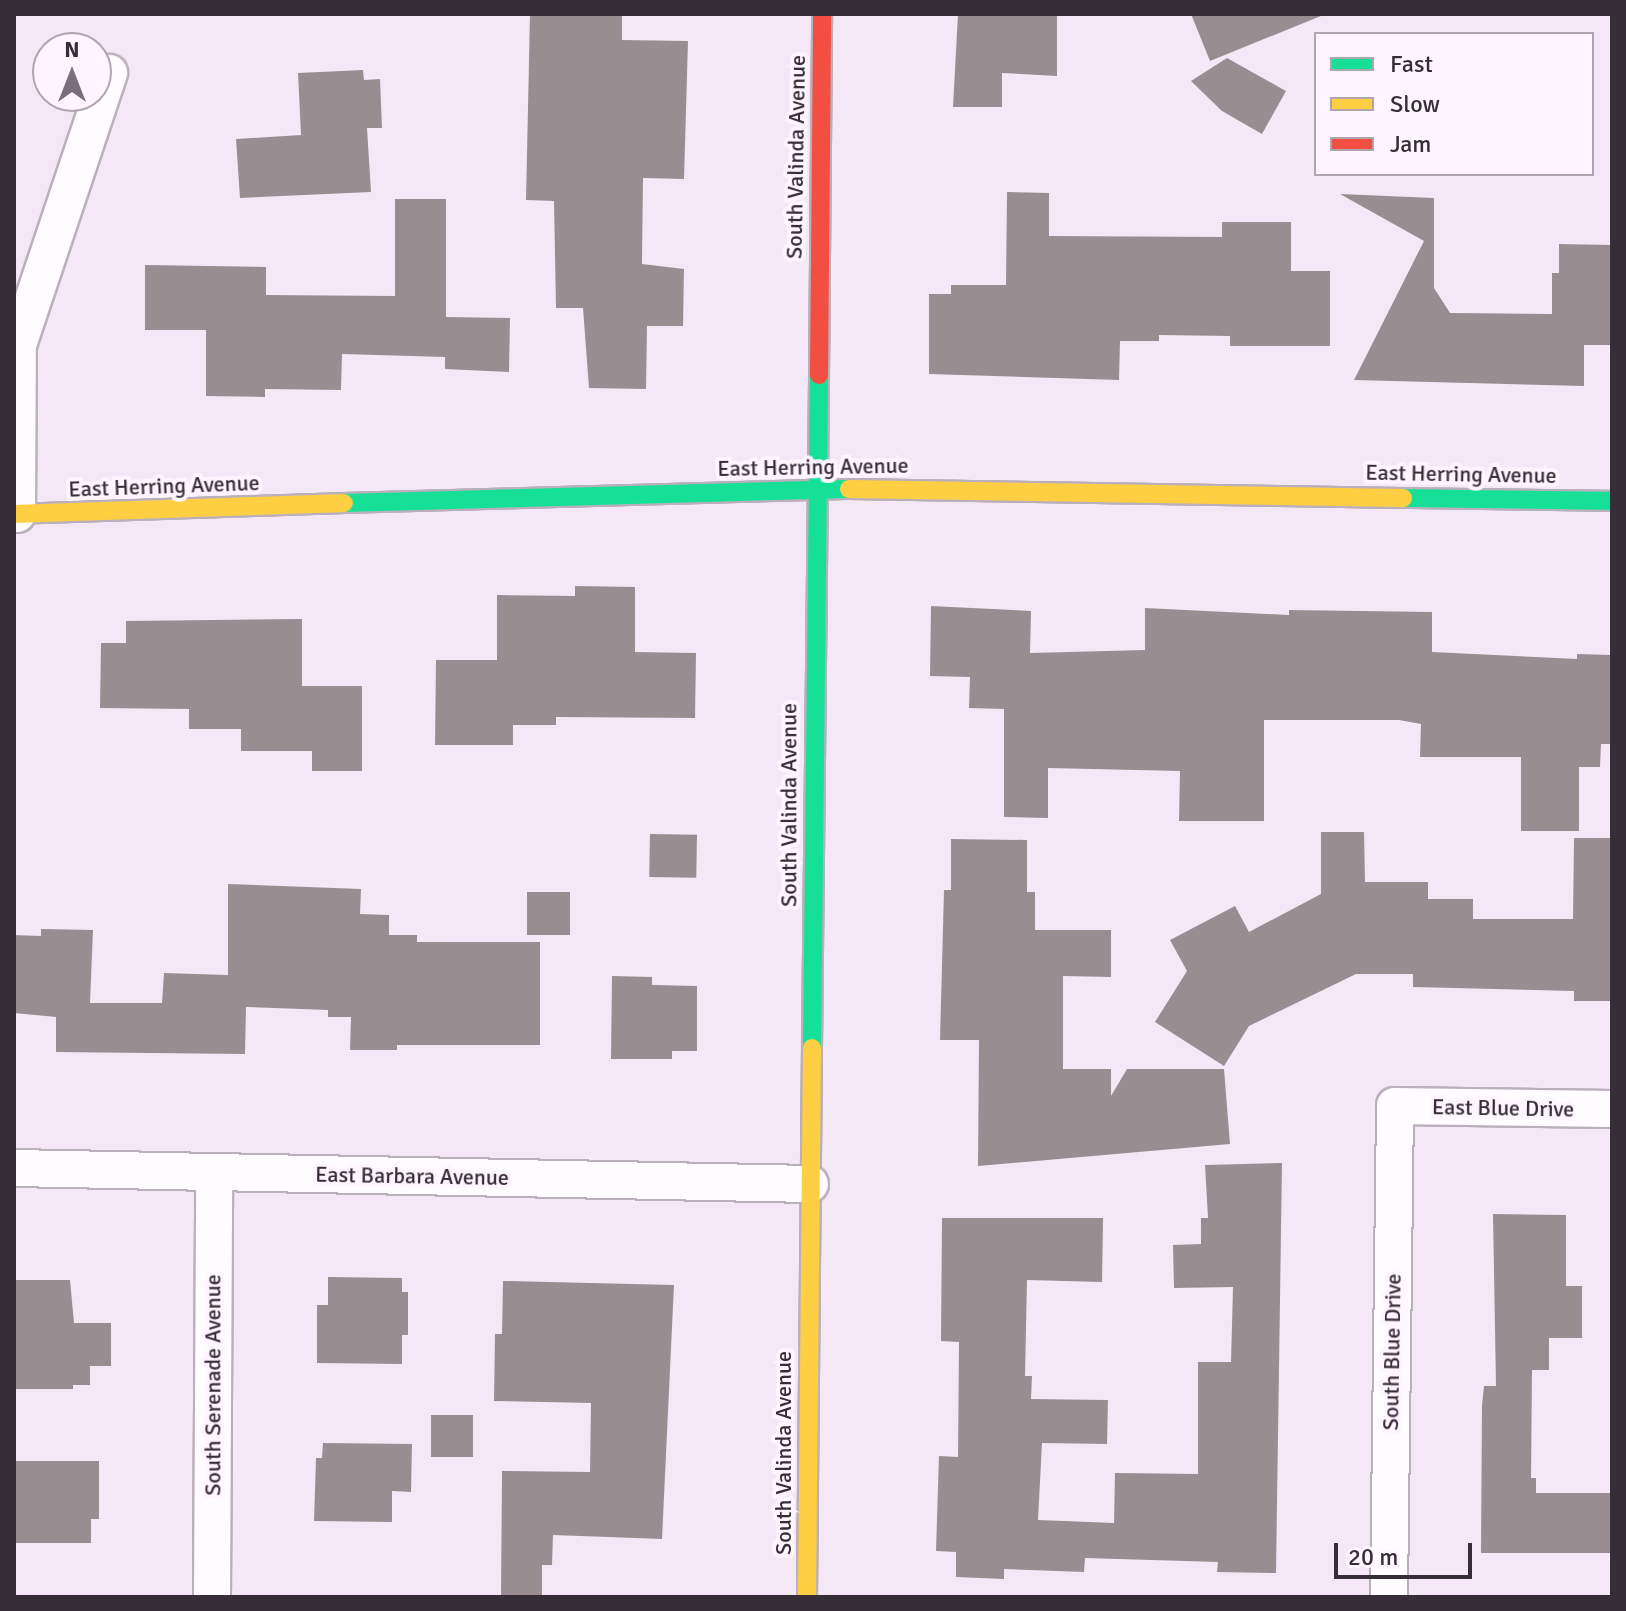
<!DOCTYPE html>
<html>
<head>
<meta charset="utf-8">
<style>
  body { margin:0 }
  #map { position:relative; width:1626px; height:1611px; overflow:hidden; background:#f5e8f6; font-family:Signika,sans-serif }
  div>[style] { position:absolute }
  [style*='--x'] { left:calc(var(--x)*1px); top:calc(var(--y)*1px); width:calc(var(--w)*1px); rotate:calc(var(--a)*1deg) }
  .building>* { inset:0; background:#988e91; transform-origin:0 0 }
  .roads { filter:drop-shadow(2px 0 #bab0bb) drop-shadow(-2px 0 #bab0bb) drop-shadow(0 2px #bab0bb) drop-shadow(0 -2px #bab0bb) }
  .street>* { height:36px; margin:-18px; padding:0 18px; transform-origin:18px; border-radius:18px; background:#fefcfe }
  .fast>* { height:18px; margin:-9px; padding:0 9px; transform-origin:9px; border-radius:9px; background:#16e098 }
  .slow>* { height:18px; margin:-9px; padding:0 9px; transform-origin:9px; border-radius:9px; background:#ffcf43 }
  .jam>* { height:18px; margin:-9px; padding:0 9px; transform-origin:9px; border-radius:9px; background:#f24e42 }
  span { translate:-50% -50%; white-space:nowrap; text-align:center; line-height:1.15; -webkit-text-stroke:8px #fef5ff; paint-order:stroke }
  .street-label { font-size:22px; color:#362e37 }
  .frame { position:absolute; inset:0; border:16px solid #362e37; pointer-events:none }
  .legend { position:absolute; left:1314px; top:32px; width:280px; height:144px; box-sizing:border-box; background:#fef5ff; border:2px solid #aea5af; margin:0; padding:10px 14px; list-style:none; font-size:24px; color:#362e37 }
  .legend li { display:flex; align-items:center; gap:16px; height:40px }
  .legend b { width:40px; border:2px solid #aea5af }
  .north { position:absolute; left:32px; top:32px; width:80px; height:80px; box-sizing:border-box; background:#fef5ff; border:2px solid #aea5af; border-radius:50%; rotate:0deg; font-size:22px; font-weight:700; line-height:32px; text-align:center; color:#362e37 }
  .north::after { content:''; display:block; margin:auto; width:28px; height:36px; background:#796f7a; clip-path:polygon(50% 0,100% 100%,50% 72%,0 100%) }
  .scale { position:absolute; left:1334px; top:1543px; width:138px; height:36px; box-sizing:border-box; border:4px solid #362e37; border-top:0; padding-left:10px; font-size:24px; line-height:28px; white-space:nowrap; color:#362e37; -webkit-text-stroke:6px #fef5ff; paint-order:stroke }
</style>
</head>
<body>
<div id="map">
  <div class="building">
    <i style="clip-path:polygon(530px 14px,622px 14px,622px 40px,688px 41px,684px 179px,643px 178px,642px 264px,684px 269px,683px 326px,647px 326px,646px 389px,589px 388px,583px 308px,556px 308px,554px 201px,526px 200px)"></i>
    <i style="clip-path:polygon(958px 14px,1057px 14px,1057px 76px,1002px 73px,1002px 107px,953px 107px)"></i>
    <i style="clip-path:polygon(1191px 14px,1321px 14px,1321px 16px,1210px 61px)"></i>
    <i style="clip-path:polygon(1227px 58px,1286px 91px,1262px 134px,1222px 111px,1191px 81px)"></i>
    <i style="clip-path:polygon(363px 70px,364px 80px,380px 79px,382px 128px,367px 128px,371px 192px,240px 198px,236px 139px,301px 135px,298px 73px)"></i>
    <i style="clip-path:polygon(1007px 192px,1049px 193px,1049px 236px,1222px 237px,1222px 222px,1291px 222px,1291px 271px,1330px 271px,1330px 346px,1230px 346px,1230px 336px,1159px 335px,1159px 341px,1120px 341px,1119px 380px,929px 374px,929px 294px,951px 294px,951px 285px,1006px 285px)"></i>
    <i style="clip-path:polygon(1340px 194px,1434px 198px,1434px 288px,1450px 313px,1552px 314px,1552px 273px,1559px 273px,1559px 244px,1612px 245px,1612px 345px,1584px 345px,1584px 386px,1354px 380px,1424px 241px)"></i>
    <i style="clip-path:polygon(395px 199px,446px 199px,446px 317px,510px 318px,509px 372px,445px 369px,445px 357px,342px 354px,341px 390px,265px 389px,265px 397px,206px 396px,206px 330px,145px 330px,145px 265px,266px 267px,266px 295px,395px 296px)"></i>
    <i style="clip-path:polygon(575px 586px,635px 587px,635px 652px,696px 653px,695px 718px,556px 717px,556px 725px,513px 725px,513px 745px,435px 745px,436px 660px,497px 660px,497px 595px,575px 596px)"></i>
    <i style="clip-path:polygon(931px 606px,1031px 611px,1030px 653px,1145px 650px,1145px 608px,1289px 615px,1289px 610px,1432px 612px,1432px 652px,1577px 659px,1577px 654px,1612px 655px,1612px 744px,1601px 744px,1600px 767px,1579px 767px,1579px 831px,1521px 831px,1521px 757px,1420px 757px,1421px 724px,1399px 720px,1264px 720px,1264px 821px,1179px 821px,1180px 771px,1048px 768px,1048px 818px,1004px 817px,1004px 709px,969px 708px,970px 677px,930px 676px)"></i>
    <i style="clip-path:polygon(302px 619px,302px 686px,362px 686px,362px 771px,312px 771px,312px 751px,241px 751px,241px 729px,189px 729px,189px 709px,100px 708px,101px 643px,126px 643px,126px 621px)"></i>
    <i style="clip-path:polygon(1321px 832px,1364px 832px,1365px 882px,1428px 882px,1428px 899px,1473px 899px,1473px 919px,1573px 919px,1574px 838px,1612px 838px,1612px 1001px,1574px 1001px,1574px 991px,1413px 987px,1413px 974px,1356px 974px,1249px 1026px,1224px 1066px,1155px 1022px,1187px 971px,1170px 940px,1235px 906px,1249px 932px,1321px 894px)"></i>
    <i style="left:650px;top:834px;width:47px;height:43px;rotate:1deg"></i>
    <i style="clip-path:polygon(951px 839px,1027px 840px,1027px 892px,1035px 892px,1035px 930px,1111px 930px,1111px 977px,1063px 976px,1063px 1069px,1111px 1069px,1111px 1096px,1127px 1069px,1224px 1069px,1230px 1144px,978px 1166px,979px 1040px,940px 1040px,944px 890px,951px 890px)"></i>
    <i style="clip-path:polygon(228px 884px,361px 889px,360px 914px,389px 915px,389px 935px,417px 935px,417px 942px,540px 942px,540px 1045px,397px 1045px,397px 1050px,350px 1050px,351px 1017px,328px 1017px,328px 1010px,246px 1007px,245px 1054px,56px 1052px,56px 1017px,14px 1013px,14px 935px,41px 936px,41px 929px,93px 930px,90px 1003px,162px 1003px,164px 973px,228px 975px)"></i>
    <i style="left:527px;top:892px;width:43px;height:43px"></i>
    <i style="clip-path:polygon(612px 976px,652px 977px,652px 985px,697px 986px,697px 1051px,672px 1051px,672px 1059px,611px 1059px)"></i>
    <i style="clip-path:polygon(1282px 1163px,1276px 1573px,1217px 1572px,1218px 1562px,1085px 1558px,1084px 1572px,1004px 1569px,1004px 1579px,956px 1577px,956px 1552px,936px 1551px,939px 1456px,958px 1457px,959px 1342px,941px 1341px,942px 1218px,1103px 1218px,1102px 1282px,1027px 1280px,1025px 1376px,1032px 1376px,1031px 1399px,1108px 1400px,1107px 1444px,1042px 1443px,1038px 1520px,1114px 1523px,1115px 1473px,1198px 1474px,1198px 1362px,1231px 1362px,1233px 1287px,1174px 1288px,1173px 1245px,1201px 1244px,1201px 1218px,1208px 1218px,1205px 1165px)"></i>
    <i style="clip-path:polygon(1493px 1214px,1566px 1215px,1566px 1286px,1582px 1286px,1582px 1338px,1549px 1338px,1549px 1370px,1532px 1370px,1531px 1478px,1536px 1478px,1536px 1493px,1612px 1493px,1612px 1553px,1481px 1553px,1482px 1405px,1484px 1386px,1496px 1386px)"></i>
    <i style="clip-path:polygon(328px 1277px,402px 1278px,402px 1292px,408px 1292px,408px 1335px,402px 1335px,402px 1364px,317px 1363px,317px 1305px,328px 1305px)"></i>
    <i style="clip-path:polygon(14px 1280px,70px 1280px,74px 1323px,111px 1323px,111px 1366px,90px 1366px,90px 1385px,73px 1385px,73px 1389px,14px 1389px)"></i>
    <i style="clip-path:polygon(503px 1281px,674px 1285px,662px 1539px,553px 1535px,552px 1565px,542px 1565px,542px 1597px,501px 1597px,502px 1471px,590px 1472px,591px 1403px,494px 1401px,495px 1334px,502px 1334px)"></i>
    <i style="left:431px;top:1415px;width:42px;height:42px"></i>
    <i style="clip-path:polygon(323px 1443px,412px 1444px,411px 1492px,392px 1491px,392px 1522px,314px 1521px,316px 1458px,322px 1458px)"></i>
    <i style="clip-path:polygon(14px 1461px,99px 1461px,99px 1519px,91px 1519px,91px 1543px,14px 1543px)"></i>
  </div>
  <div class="roads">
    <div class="street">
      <i style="--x:17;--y:514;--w:169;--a:-89.7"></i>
      <i style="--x:18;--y:345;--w:287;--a:-71.5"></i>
      <i style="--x:14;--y:1168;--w:796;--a:1.15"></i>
      <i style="--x:212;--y:1597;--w:425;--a:-89.7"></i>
      <i style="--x:1389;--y:1597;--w:491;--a:-89.3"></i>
      <i style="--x:1395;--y:1106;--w:217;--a:0.8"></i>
    </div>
    <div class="fast">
      <i style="--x:1403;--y:498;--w:209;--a:0.8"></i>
      <i style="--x:344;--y:503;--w:505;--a:-1.59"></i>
      <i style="--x:812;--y:1048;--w:673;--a:-89.4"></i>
    </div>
    <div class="slow">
      <i style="--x:849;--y:489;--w:554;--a:0.93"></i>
      <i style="--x:14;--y:514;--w:330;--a:-1.9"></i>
      <i style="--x:807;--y:1597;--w:549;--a:-89.48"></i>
    </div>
    <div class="jam">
      <i style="--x:819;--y:375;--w:361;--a:-89.5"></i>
    </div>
  </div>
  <div class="street-label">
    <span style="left:796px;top:157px;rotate:-89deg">South Valinda Avenue</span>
    <span style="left:813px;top:467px;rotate:-1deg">East Herring Avenue</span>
    <span style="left:1461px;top:474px;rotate:1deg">East Herring Avenue</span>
    <span style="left:164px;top:486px;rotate:-2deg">East Herring Avenue</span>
    <span style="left:789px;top:805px;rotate:-90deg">South Valinda Avenue</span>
    <span style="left:1503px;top:1108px;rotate:1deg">East Blue Drive</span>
    <span style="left:412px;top:1176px;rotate:1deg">East Barbara Avenue</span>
    <span style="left:1392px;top:1352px;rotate:-89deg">South Blue Drive</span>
    <span style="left:213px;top:1385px;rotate:-90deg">South Serenade Avenue</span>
    <span style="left:784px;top:1453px;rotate:-90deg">South Valinda Avenue</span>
  </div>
  <div class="frame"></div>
  <ul class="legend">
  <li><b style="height:10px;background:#16e098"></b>Fast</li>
  <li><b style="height:10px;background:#ffcf43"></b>Slow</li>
  <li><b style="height:10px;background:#f24e42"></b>Jam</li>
  </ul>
  <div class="north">N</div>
  <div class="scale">20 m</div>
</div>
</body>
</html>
